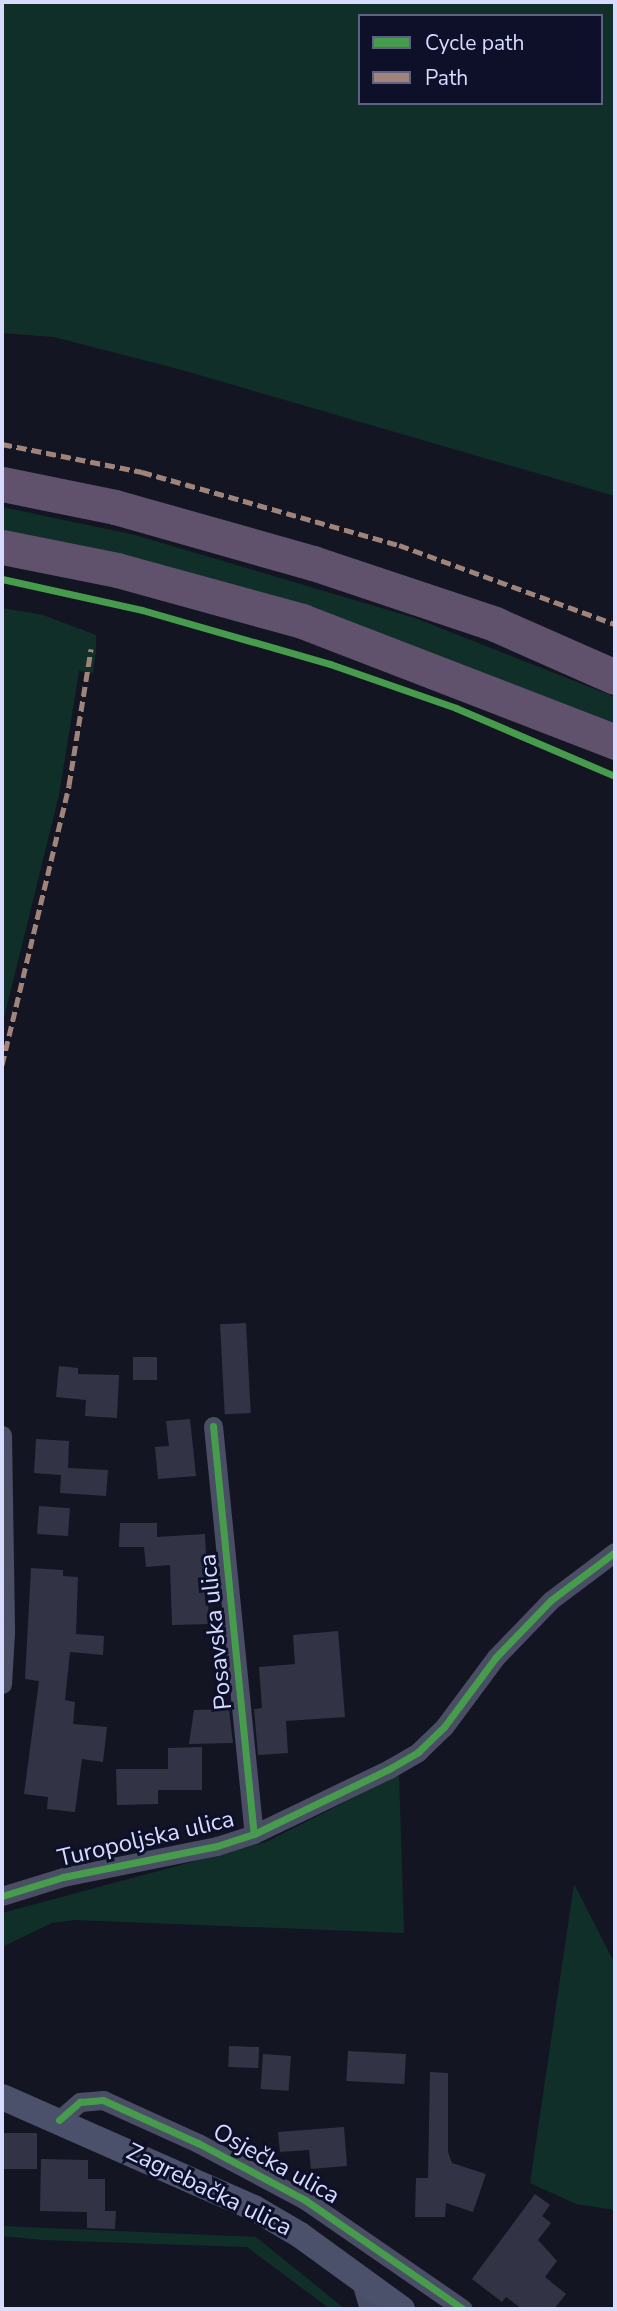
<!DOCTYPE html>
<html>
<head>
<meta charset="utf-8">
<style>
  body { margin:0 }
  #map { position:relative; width:617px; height:2311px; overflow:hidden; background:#141523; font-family:"Nunito Sans",sans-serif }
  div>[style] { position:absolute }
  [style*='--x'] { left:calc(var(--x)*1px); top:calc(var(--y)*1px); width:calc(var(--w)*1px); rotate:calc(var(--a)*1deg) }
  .green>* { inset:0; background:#112f29 }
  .building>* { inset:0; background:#323445; transform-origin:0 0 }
  .street>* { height:19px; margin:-9.5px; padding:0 9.5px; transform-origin:9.5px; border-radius:9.5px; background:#494e64 }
  .secondary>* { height:26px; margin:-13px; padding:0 13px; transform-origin:13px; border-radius:13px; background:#4b516a }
  .highway>* { height:35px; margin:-17.5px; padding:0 17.5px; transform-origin:17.5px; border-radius:17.5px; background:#60516c }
  .quiet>* { height:5px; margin-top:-2.5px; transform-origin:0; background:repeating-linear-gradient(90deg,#a18479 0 10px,transparent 0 15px) }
  .cycleway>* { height:7px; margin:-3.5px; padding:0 3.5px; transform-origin:3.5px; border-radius:3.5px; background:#469c4c }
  span { translate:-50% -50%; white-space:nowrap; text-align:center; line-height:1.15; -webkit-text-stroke:6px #0e1029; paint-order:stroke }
  .street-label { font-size:24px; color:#d6dbff }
  .frame { position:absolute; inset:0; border:4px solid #d6dbff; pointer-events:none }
  .legend { position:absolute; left:358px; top:14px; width:245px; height:91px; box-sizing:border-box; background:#0e1029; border:2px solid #5e617f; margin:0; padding:9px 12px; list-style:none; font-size:21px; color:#d6dbff }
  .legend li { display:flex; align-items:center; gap:14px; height:35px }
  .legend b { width:35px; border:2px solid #5e617f }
</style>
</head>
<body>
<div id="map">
  <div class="green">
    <i style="clip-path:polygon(evenodd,2px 2px,615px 2px,615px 496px,182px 370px,54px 337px,2px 333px,2px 2px,360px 16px,601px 16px,601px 103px,360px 103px,360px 16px)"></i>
    <i style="clip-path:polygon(2px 507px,135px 535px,415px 618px,615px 697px,615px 723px,361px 627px,2px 532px)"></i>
    <i style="clip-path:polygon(2px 608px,43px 615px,96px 635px,96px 650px,93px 673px,79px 671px,59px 795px,2px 1026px)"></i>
    <i style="clip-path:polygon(399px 1775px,404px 1933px,75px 1920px,52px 1923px,2px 1947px,2px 1913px,266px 1842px)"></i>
    <i style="clip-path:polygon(574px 1884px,615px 1964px,615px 2210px,576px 2204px,530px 2183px)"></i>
    <i style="clip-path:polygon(2px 2226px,256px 2237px,345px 2309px,330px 2309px,247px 2247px,44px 2240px,2px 2236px)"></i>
  </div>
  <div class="building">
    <i style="left:246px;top:1323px;width:90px;height:26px;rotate:87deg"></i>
    <i style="left:133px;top:1357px;width:24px;height:23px"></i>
    <i style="clip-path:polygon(59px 1366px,78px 1368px,78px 1374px,119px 1375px,117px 1418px,85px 1416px,86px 1400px,56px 1397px)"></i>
    <i style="clip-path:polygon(190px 1419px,196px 1476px,158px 1479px,155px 1447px,169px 1446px,166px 1421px)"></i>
    <i style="clip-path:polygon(36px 1439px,69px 1441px,68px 1468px,108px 1470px,106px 1496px,60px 1493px,61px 1475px,34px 1473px)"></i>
    <i style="left:39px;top:1506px;width:31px;height:28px;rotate:4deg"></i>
    <i style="clip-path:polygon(120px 1523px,157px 1523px,157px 1537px,205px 1534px,209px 1624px,172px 1625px,170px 1565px,146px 1567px,144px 1547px,119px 1547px)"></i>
    <i style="clip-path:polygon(31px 1568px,63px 1570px,63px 1576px,78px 1577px,76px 1634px,104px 1636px,103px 1655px,70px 1652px,65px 1700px,75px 1702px,73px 1724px,107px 1727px,103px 1762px,82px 1759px,75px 1812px,47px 1809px,48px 1797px,24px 1794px,39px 1681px,25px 1679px)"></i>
    <i style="clip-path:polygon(338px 1631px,345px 1717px,286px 1721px,288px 1753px,258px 1755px,254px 1709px,262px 1708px,259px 1667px,295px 1664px,293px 1635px)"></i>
    <i style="clip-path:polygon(229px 1709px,233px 1743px,189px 1744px,194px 1710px)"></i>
    <i style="clip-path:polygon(202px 1747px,202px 1790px,158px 1790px,158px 1804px,117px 1805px,116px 1769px,168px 1769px,168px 1748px)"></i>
    <i style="left:229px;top:2046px;width:30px;height:21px;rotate:2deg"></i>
    <i style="left:348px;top:2051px;width:58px;height:30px;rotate:3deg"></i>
    <i style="left:263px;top:2054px;width:28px;height:35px;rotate:4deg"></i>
    <i style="clip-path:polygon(430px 2072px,448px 2073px,448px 2152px,452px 2163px,486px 2174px,473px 2212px,446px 2203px,445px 2217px,415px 2217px,416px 2178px,428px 2178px)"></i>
    <i style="clip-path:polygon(344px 2127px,347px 2166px,311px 2169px,309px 2150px,280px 2152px,278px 2132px)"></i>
    <i style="left:2px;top:2133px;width:35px;height:36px"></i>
    <i style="clip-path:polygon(41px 2159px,88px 2160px,88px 2179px,105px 2179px,105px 2211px,116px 2211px,115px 2229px,87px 2228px,87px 2212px,40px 2211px)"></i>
    <i style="clip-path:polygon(535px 2194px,550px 2205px,542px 2216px,551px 2223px,538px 2240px,557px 2261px,545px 2277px,566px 2294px,554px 2309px,522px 2309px,506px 2297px,502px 2302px,472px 2279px)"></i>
  </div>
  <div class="street">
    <i style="--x:213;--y:1426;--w:410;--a:84.3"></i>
    <i style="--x:2;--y:1435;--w:197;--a:89.1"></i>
    <i style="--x:5;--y:1632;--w:52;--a:93.3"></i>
    <i style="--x:2;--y:1896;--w:64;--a:-17.3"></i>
    <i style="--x:63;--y:1877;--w:157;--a:-11.4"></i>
    <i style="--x:217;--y:1846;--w:39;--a:-18"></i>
    <i style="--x:254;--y:1834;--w:150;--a:-25.7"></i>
    <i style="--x:389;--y:1769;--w:34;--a:-30"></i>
    <i style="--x:418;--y:1752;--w:36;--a:-44"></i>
    <i style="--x:444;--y:1727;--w:87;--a:-53.4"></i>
    <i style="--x:496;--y:1657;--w:79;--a:-46"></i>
    <i style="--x:551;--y:1600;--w:80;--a:-36.9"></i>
    <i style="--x:59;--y:2120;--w:28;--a:-41"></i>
    <i style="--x:80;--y:2102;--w:23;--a:-5"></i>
    <i style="--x:103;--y:2100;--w:104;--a:24.4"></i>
    <i style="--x:198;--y:2143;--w:121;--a:28"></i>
    <i style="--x:305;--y:2200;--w:192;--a:34.6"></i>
    <i style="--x:360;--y:2278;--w:32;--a:74"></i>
  </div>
  <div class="secondary">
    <i style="--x:2;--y:2097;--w:275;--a:23.8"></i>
    <i style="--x:254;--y:2208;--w:53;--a:30.4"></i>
    <i style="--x:300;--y:2235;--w:126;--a:36"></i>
  </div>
  <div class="highway">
    <i style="--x:2;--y:484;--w:115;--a:11.5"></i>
    <i style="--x:115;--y:507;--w:206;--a:15.8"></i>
    <i style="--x:313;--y:563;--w:192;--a:18.5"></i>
    <i style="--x:495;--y:624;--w:131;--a:23.8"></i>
    <i style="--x:2;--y:547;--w:117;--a:11.3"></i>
    <i style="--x:117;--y:570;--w:192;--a:15.4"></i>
    <i style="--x:302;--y:621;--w:336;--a:21.1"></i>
  </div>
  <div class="quiet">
    <i style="--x:2;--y:444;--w:143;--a:11.3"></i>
    <i style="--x:142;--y:472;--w:267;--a:15.9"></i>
    <i style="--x:399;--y:545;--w:230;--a:20.1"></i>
    <i style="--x:2;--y:1065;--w:288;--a:-76.5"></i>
    <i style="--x:69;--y:785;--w:138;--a:-80.8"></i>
  </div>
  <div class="cycleway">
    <i style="--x:2;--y:579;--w:143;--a:12.5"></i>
    <i style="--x:142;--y:610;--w:196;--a:16"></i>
    <i style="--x:330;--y:664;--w:133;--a:19.2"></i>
    <i style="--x:456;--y:708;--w:173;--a:23.2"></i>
    <i style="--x:213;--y:1426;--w:410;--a:84.3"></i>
    <i style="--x:2;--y:1896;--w:64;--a:-17.3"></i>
    <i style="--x:63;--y:1877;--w:157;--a:-11.4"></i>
    <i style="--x:217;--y:1846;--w:39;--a:-18"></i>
    <i style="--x:254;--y:1834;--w:150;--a:-25.7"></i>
    <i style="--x:389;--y:1769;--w:34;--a:-30"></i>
    <i style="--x:418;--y:1752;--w:36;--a:-44"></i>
    <i style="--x:444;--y:1727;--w:87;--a:-53.4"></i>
    <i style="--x:496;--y:1657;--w:79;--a:-46"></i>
    <i style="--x:551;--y:1600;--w:80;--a:-36.9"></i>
    <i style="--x:59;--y:2120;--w:28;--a:-41"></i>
    <i style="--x:80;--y:2102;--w:23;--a:-5"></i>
    <i style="--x:103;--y:2100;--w:104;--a:24.4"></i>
    <i style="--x:198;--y:2143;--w:121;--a:28"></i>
    <i style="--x:305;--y:2200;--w:192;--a:34.6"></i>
  </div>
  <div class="street-label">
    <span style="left:216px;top:1632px;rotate:-96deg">Posavska ulica</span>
    <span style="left:146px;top:1839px;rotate:-13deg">Turopoljska ulica</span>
    <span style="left:276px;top:2164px;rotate:29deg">Osječka ulica</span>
    <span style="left:209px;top:2190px;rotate:26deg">Zagrebačka ulica</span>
  </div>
  <div class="frame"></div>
  <ul class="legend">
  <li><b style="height:9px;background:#469c4c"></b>Cycle path</li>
  <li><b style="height:9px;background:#a18479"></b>Path</li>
  </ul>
</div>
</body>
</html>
